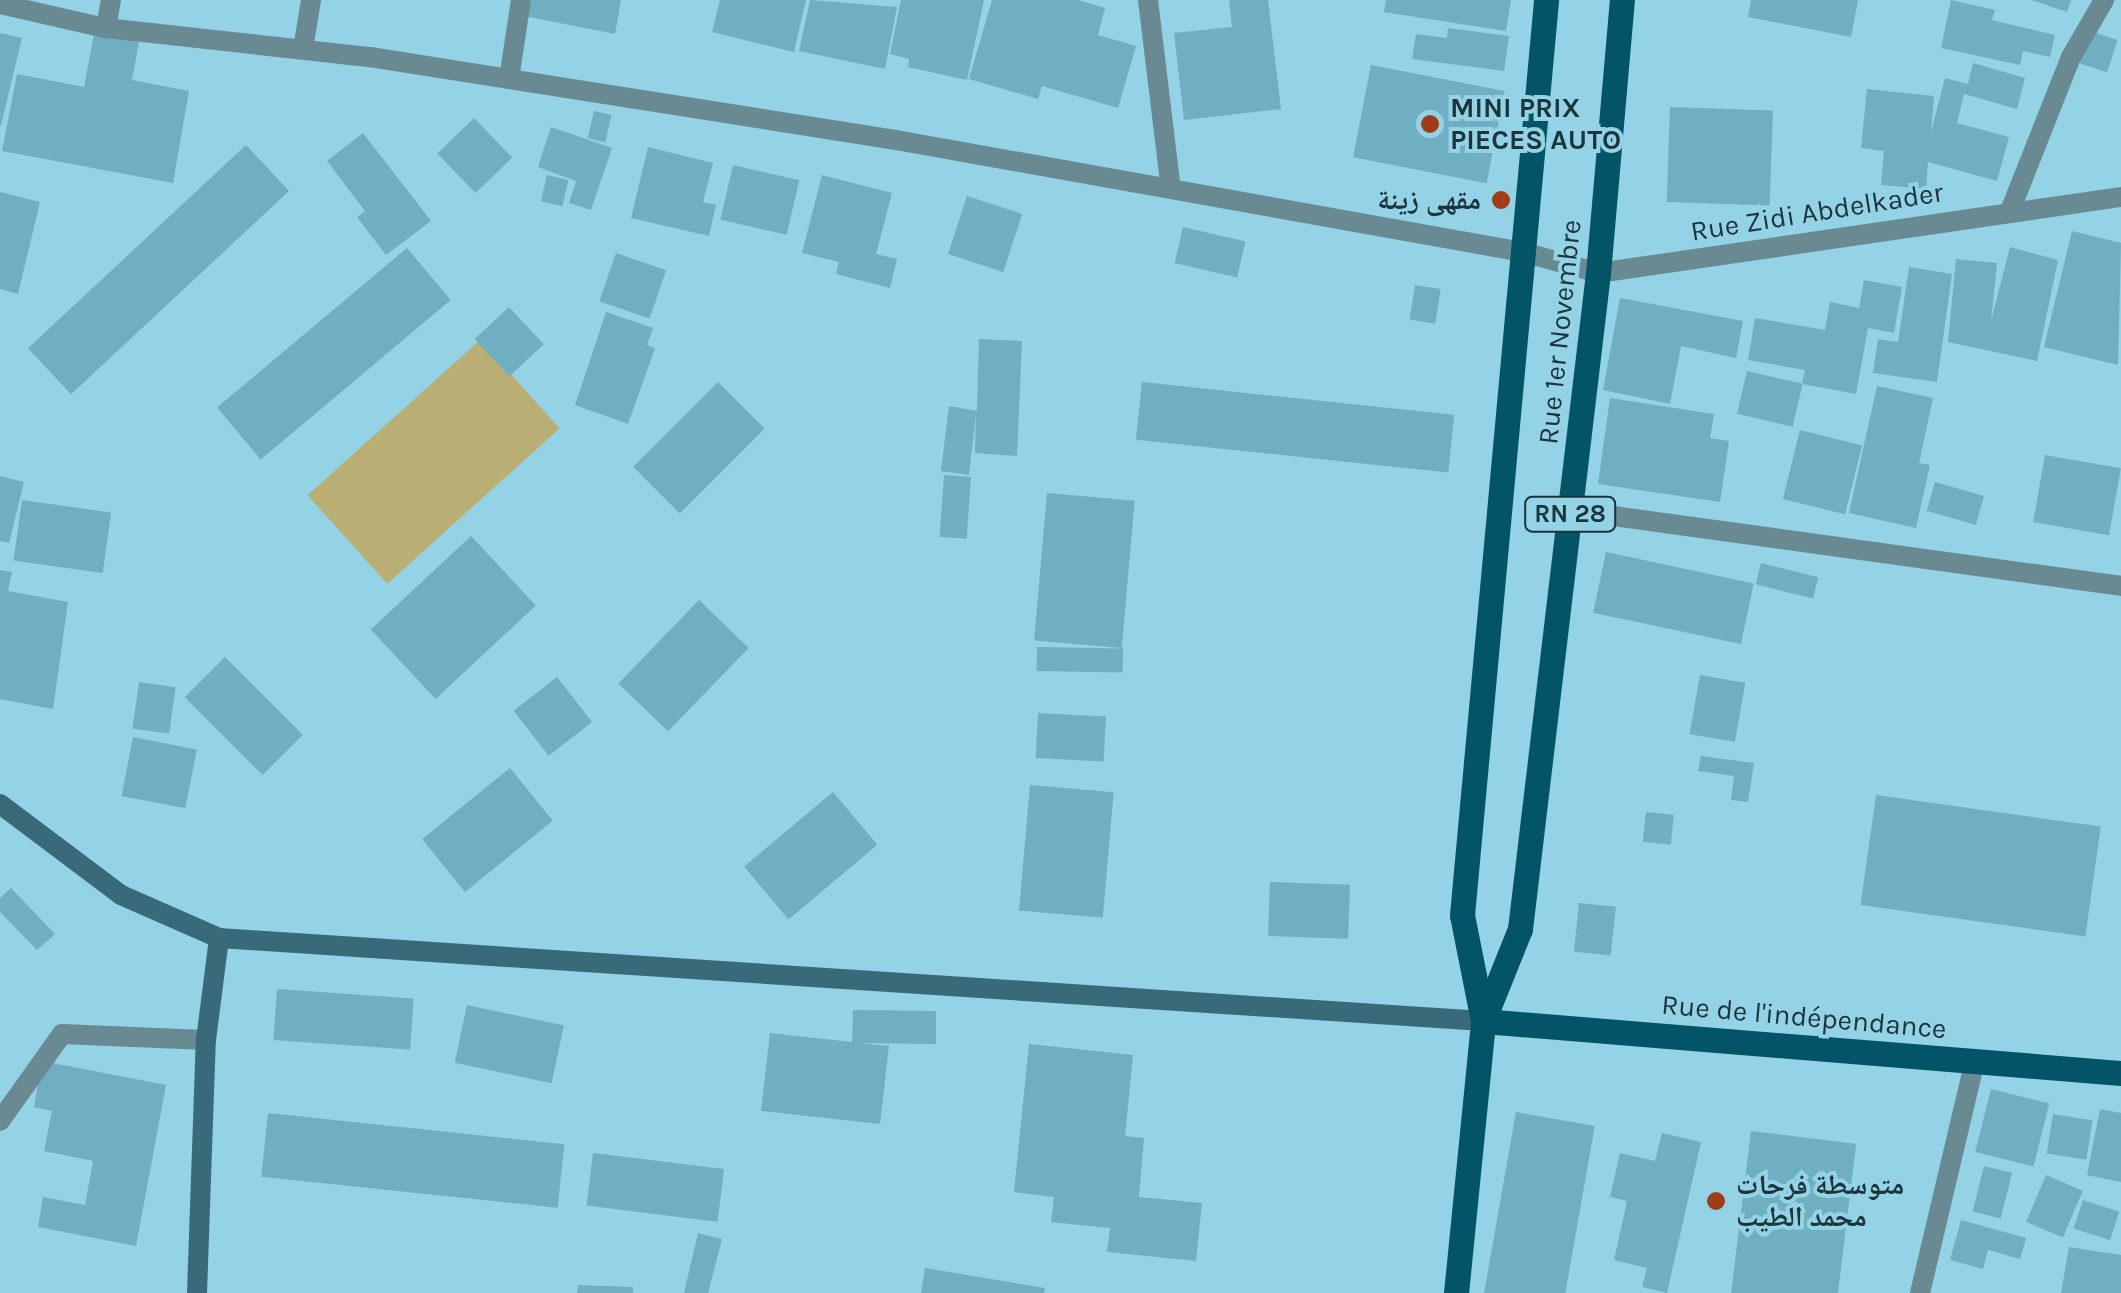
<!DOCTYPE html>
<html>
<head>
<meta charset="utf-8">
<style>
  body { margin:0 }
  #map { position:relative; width:2121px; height:1293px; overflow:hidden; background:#94d2e5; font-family:Karla,"Noto Naskh Arabic",sans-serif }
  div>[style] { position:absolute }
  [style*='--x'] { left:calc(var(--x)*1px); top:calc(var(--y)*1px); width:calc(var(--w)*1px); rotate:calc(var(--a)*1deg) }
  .green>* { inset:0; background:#b9ae73; transform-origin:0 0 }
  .building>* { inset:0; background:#70aec1; transform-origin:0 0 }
  .service>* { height:20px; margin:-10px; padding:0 10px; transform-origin:10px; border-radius:10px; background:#698993 }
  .minor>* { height:20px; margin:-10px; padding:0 10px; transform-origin:10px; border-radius:10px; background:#698993 }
  .tertiary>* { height:20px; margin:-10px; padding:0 10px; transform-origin:10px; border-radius:10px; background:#698993 }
  .secondary>* { height:20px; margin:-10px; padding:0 10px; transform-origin:10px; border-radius:10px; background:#386a79 }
  .primary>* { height:25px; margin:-12.5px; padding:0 12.5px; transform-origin:12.5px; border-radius:12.5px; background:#035466 }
  .dots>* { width:28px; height:28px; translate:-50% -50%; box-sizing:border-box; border:5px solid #94d2e5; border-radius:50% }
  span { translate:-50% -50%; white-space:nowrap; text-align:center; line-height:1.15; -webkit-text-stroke:8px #94d2e5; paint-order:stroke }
  .shield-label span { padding:2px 8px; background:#94d2e5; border:2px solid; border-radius:8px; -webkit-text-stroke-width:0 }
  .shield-label { font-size:25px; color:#1b353c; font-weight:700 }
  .poi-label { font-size:28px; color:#1b353c; font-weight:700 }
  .left { translate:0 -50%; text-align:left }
  .right { translate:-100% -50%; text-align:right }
  .street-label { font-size:28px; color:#1b353c }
</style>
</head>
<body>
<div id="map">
  <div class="green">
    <i style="left:480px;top:340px;width:119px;height:232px;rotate:48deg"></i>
  </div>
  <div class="building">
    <i style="clip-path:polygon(527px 0,621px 0,615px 34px,524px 16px)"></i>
    <i style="clip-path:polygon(720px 0,806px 0,794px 52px,712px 32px)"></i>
    <i style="clip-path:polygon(810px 0,897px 7px,885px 69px,799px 51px)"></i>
    <i style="clip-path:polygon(901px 0,984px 0,967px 80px,908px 67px,909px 59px,890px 54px)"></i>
    <i style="clip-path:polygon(992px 0,1078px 0,1105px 8px,1098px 35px,1136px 46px,1118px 108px,1042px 86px,1038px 99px,969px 79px)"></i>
    <i style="clip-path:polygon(1229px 0,1268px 0,1281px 109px,1184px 120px,1174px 33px,1232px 27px)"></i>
    <i style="clip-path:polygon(1386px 0,1511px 0,1506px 31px,1384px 12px)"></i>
    <i style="clip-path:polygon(1751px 0,1858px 0,1851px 37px,1748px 17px)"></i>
    <i style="clip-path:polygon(1951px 0,1995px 10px,1992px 20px,2055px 35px,2050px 57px,2023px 51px,2020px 65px,1941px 48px)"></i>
    <i style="clip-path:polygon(2031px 0,2071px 0,2067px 12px)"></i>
    <i style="clip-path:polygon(1448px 28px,1509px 36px,1504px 71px,1412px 59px,1416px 34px,1447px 38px)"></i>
    <i style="left:2090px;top:31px;width:29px;height:34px;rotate:18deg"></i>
    <i style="clip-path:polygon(0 33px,22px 38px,1px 125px,0 125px)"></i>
    <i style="clip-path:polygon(94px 34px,139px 42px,132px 80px,189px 91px,173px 183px,2px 151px,17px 74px,84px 87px)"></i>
    <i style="clip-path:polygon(1973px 63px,2025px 78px,2017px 109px,1964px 94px,1957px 123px,2009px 137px,1997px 181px,1928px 162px,1926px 189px,1881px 185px,1884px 151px,1861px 148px,1867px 89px,1934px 96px,1931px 132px,1945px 78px,1968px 84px)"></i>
    <i style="left:1371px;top:65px;width:136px;height:94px;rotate:11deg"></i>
    <i style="left:1670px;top:107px;width:103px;height:95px;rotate:2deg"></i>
    <i style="left:594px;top:111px;width:18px;height:28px;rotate:13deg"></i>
    <i style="left:474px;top:118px;width:55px;height:51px;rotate:46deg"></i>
    <i style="clip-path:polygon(551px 127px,612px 148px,591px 210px,569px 203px,576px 181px,538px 167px)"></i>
    <i style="clip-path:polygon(363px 133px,431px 221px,386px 255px,357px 217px,365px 211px,327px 161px)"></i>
    <i style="left:246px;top:145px;width:63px;height:298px;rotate:47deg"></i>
    <i style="clip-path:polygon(648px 147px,713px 163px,703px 202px,716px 205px,709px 236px,631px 218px)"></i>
    <i style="left:733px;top:165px;width:68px;height:56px;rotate:13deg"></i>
    <i style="left:547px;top:175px;width:22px;height:27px;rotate:13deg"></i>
    <i style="clip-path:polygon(822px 175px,892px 193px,876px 254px,897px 259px,890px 288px,836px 274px,839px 262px,802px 253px)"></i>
    <i style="clip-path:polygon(0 192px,40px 202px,18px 294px,0 289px)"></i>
    <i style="left:967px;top:196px;width:58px;height:61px;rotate:18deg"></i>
    <i style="left:1183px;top:227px;width:64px;height:37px;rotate:13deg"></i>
    <i style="clip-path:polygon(2072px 231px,2121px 243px,2118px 365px,2044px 347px)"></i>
    <i style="clip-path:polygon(2010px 247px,2058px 260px,2037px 361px,1948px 342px,1956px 259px,1997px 263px,1991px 321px)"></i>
    <i style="left:407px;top:248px;width:68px;height:248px;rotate:50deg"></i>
    <i style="left:616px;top:253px;width:53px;height:51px;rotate:19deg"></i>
    <i style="clip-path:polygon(1909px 267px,1952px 274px,1937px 382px,1873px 373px,1878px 339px,1898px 342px)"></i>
    <i style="clip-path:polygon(1864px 280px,1902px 287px,1894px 333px,1868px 328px,1856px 394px,1802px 384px,1805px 370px,1748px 360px,1755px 318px,1825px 330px,1830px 302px,1859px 308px)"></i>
    <i style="left:1415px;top:285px;width:26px;height:35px;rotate:9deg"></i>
    <i style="clip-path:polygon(1620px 298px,1743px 321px,1736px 358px,1681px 346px,1670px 404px,1603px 390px)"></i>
    <i style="left:509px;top:307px;width:51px;height:47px;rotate:47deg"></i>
    <i style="clip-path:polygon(606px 312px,653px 328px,647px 345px,655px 348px,628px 424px,575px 405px)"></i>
    <i style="clip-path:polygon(979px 339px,1022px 341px,1017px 456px,975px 453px,976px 414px,969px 475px,941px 471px,949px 406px,977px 411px)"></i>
    <i style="left:1747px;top:371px;width:57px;height:44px;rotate:13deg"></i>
    <i style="left:718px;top:382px;width:66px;height:120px;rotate:45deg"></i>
    <i style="left:1142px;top:382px;width:314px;height:58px;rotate:6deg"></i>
    <i style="clip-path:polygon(1877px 386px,1933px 398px,1919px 463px,1930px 465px,1916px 528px,1849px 513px)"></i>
    <i style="clip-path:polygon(1610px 398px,1714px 414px,1710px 438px,1729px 441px,1720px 502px,1598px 484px)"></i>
    <i style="left:1800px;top:430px;width:64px;height:71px;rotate:14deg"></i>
    <i style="left:2045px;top:455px;width:77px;height:68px;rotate:10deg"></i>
    <i style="left:944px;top:475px;width:27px;height:62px;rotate:4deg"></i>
    <i style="clip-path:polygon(0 476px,24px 482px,9px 543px,0 541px)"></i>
    <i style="left:1935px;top:482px;width:51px;height:30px;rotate:16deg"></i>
    <i style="left:1047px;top:493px;width:88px;height:148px;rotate:5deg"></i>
    <i style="left:22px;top:500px;width:90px;height:61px;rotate:8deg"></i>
    <i style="left:471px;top:536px;width:95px;height:137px;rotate:47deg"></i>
    <i style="left:1606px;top:552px;width:151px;height:62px;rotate:12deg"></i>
    <i style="left:1761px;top:563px;width:59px;height:22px;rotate:14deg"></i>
    <i style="clip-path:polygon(0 570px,12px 572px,8px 591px,68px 602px,53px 709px,0 699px)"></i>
    <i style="left:699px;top:600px;width:69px;height:116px;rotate:44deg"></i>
    <i style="left:1037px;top:647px;width:86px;height:24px;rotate:1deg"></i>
    <i style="left:225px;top:657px;width:110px;height:57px;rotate:45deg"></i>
    <i style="left:1700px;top:675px;width:46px;height:60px;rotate:10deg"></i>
    <i style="left:557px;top:677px;width:57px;height:55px;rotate:52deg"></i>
    <i style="left:139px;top:682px;width:37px;height:47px;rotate:8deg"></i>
    <i style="left:1038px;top:713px;width:68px;height:45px;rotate:3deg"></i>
    <i style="left:133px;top:737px;width:65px;height:60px;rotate:11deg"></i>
    <i style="clip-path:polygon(1701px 756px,1754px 763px,1748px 802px,1731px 800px,1734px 776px,1698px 771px)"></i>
    <i style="left:510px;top:768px;width:68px;height:113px;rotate:51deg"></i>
    <i style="left:1030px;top:785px;width:84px;height:126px;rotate:5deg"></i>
    <i style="left:833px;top:792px;width:69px;height:116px;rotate:50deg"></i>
    <i style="left:1876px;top:795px;width:227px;height:111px;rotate:8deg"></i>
    <i style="left:1646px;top:812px;width:28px;height:30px;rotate:6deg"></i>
    <i style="left:1270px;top:882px;width:80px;height:54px;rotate:2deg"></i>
    <i style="clip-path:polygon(11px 888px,55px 934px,37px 950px,0 912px,0 898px)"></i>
    <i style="left:1579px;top:903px;width:37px;height:49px;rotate:6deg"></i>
    <i style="left:277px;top:989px;width:137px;height:51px;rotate:4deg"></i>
    <i style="left:467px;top:1005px;width:99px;height:59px;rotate:12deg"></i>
    <i style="clip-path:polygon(853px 1010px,936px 1011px,936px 1044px,859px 1043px,889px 1046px,880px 1124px,761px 1111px,770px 1033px,852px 1042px)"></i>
    <i style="clip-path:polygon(1029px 1044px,1133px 1055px,1125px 1136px,1144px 1138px,1139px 1197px,1202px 1203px,1196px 1261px,1107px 1252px,1110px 1228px,1051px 1222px,1054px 1197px,1014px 1192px)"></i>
    <i style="clip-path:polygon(42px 1061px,166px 1085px,136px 1246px,38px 1227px,43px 1197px,85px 1205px,93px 1161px,44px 1151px,52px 1111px,34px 1107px)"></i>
    <i style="left:1991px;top:1089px;width:60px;height:65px;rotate:14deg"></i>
    <i style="clip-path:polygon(2100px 1109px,2121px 1113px,2121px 1182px,2087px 1175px)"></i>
    <i style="left:1516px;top:1112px;width:80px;height:184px;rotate:10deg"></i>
    <i style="left:268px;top:1113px;width:298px;height:64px;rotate:6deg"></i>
    <i style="left:2053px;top:1114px;width:40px;height:40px;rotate:9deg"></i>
    <i style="left:1751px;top:1131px;width:106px;height:163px;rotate:7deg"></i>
    <i style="clip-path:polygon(1662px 1133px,1701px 1142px,1667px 1293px,1642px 1287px,1647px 1268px,1614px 1260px,1627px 1201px,1610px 1197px,1620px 1153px,1655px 1161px)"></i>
    <i style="left:593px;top:1153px;width:132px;height:53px;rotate:7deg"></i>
    <i style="left:1984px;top:1166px;width:29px;height:47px;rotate:14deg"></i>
    <i style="left:2046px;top:1175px;width:40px;height:51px;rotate:23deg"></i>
    <i style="left:2083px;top:1200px;width:38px;height:30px;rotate:18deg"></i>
    <i style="clip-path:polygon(1961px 1220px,2026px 1238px,2020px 1259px,1988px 1250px,1983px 1269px,1950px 1260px)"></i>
    <i style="clip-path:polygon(698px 1233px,722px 1239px,708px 1293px,684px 1293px)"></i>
    <i style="clip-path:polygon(2069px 1247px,2121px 1255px,2121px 1293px,2061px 1293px)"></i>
    <i style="clip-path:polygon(925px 1268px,1045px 1288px,1044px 1293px,921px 1293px)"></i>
    <i style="clip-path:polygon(578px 1285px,633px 1287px,633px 1293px,577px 1293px)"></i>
  </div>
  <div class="service">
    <i style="--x:303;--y:49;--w:50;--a:-80.7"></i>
  </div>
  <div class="minor">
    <i style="--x:1148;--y:0;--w:190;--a:83.1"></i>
    <i style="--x:106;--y:28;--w:28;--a:-80"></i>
    <i style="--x:509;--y:79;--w:80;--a:-81.4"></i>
    <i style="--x:2010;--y:211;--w:166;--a:-68.4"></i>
    <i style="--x:2071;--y:57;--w:66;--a:-59.9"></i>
    <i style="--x:1523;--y:252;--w:78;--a:15.6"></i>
    <i style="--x:1598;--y:273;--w:528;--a:-8.27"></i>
    <i style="--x:1570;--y:510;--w:556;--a:7.85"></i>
    <i style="--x:0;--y:1121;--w:107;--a:-54.5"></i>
    <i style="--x:62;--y:1034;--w:144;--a:2.4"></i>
    <i style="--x:1920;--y:1293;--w:238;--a:-76.7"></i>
  </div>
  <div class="tertiary">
    <i style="--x:0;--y:4;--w:109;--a:12.8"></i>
    <i style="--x:106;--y:28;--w:266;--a:6.3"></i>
    <i style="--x:370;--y:57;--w:533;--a:8.97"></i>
    <i style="--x:896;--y:140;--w:637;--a:10.13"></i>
  </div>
  <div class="secondary">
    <i style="--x:0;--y:804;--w:151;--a:36.9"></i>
    <i style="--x:121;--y:895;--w:107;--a:23.7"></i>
    <i style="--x:219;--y:938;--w:1267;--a:3.76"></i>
    <i style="--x:197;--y:1293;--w:253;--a:-88"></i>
    <i style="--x:206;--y:1040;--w:103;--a:-82.7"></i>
  </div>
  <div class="primary">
    <i style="--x:1483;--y:1021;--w:99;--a:-68.1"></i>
    <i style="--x:1520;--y:929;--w:661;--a:-83.22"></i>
    <i style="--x:1598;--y:273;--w:274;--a:-85"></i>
    <i style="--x:1483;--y:1021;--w:640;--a:4.66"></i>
    <i style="--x:1456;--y:1293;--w:273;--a:-84.3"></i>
    <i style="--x:1483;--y:1021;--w:108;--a:-101.2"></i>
    <i style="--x:1462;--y:915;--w:919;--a:-84.75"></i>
  </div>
  <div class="dots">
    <i style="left:1430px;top:124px;background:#a23b17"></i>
    <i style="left:1501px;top:200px;background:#a23b17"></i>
    <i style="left:1716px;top:1201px;background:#a23b17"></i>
  </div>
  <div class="shield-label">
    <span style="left:1570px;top:514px">RN 28</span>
  </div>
  <div class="poi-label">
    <span class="left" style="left:1450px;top:124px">MINI PRIX<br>PIECES AUTO</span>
    <span class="right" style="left:1481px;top:200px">مقهى زينة</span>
    <span class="left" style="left:1736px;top:1201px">متوسطة فرحات<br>محمد الطيب</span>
  </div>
  <div class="street-label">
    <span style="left:1817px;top:212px;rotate:-9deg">Rue Zidi Abdelkader</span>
    <span style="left:1560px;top:332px;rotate:-84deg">Rue 1er Novembre</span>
    <span style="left:1804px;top:1017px;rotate:5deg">Rue de l'indépendance</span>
  </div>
</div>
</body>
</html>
